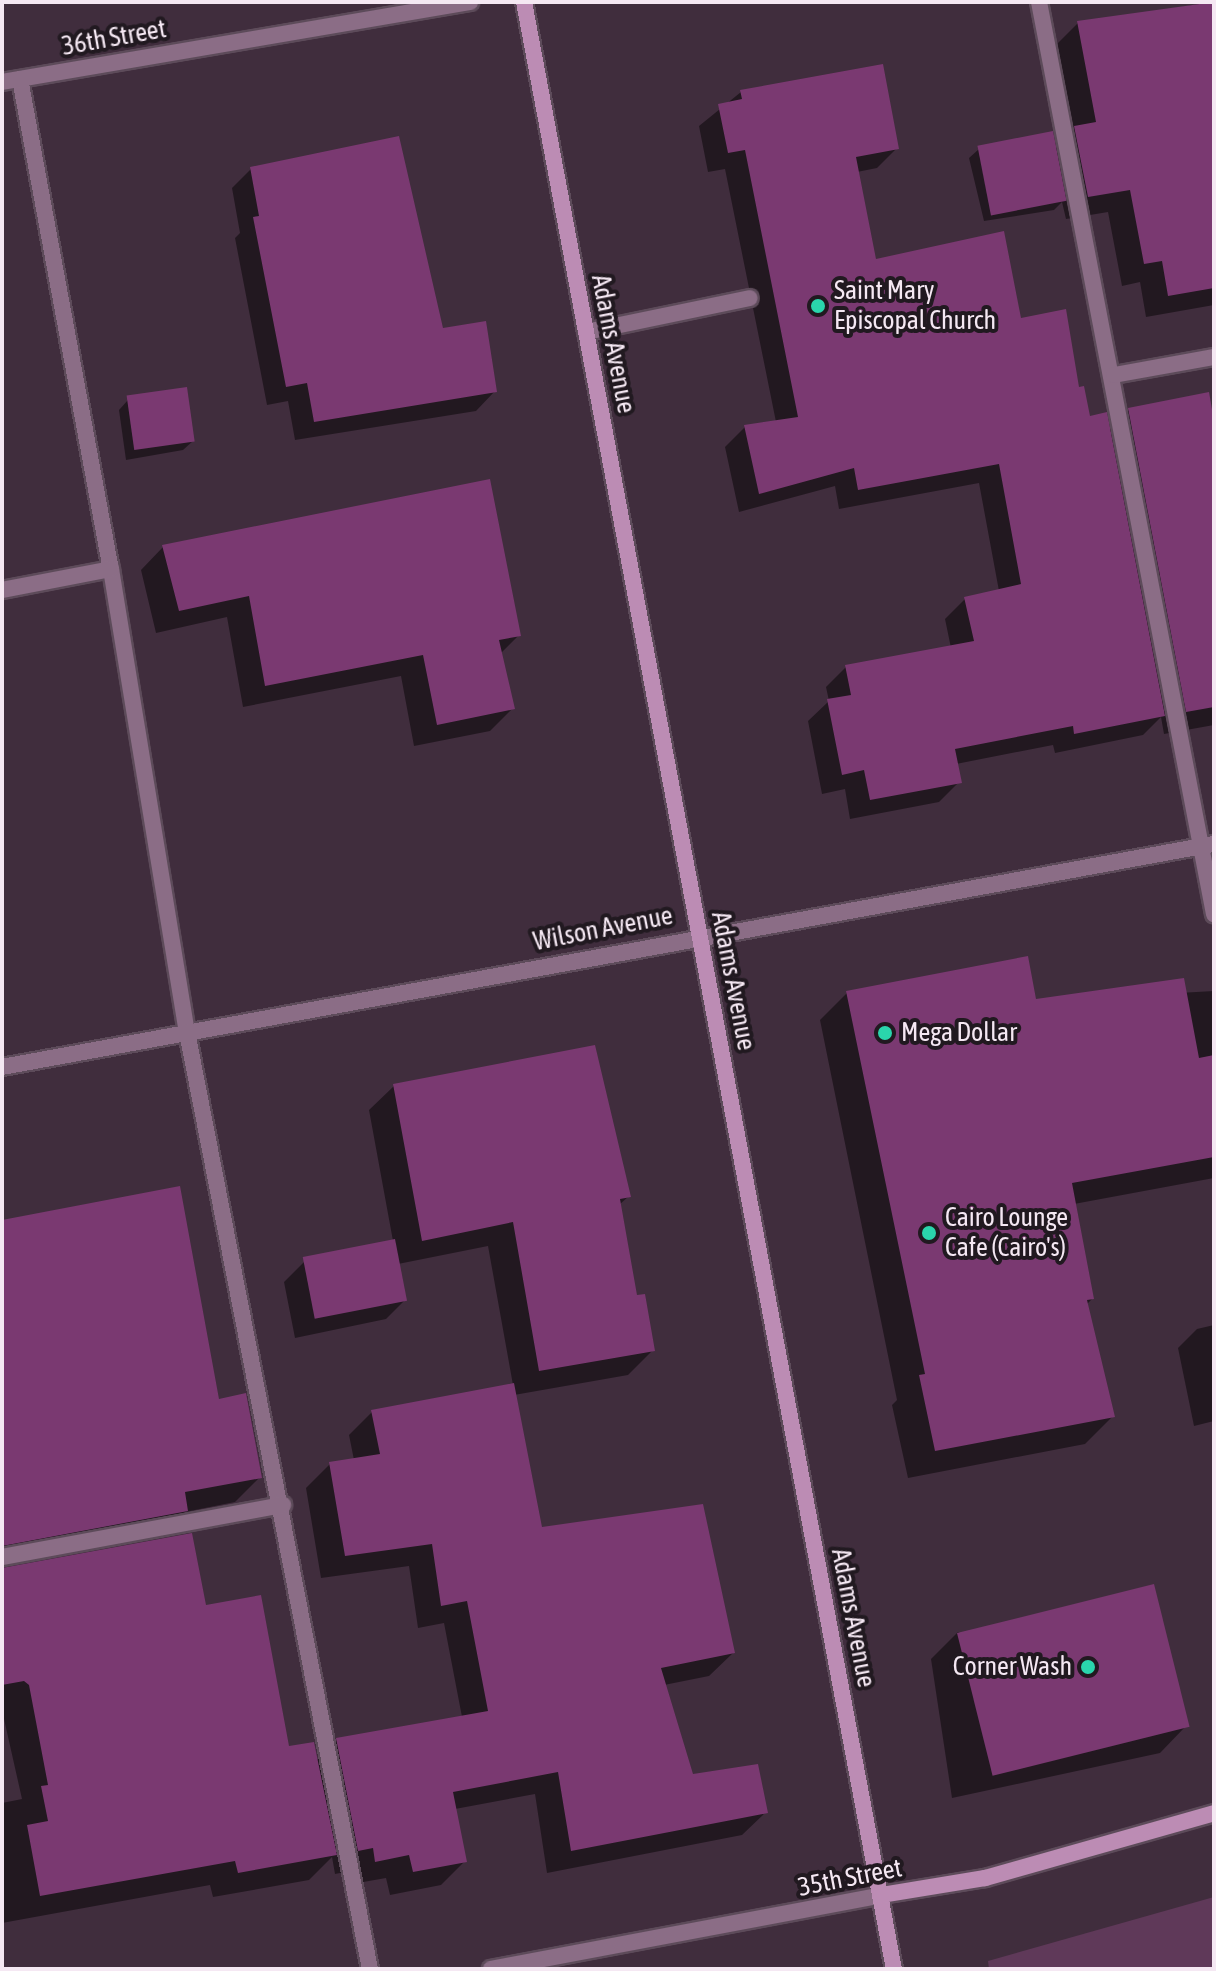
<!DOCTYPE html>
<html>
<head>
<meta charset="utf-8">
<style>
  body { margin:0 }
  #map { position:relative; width:1216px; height:1971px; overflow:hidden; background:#402d3d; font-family:"Asap Condensed",sans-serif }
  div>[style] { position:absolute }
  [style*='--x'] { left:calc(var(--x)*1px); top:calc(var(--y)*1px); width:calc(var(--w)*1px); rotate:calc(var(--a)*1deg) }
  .green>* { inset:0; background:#5f3959 }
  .shadow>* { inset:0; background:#0007 }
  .building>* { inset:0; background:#7a3971; transform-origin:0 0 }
  .roads { filter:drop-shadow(2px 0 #5d4b5a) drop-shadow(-2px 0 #5d4b5a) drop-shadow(0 2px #5d4b5a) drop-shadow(0 -2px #5d4b5a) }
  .service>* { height:16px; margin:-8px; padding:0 8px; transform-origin:8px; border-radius:8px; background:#8b6d86 }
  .minor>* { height:16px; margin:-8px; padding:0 8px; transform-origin:8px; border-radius:8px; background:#8b6d86 }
  .tertiary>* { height:16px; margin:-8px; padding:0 8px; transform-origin:8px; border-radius:8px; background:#8b6d86 }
  .secondary>* { height:16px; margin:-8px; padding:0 8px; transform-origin:8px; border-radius:8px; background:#bc8cb4 }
  .dots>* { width:22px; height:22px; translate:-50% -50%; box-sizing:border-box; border:4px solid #211920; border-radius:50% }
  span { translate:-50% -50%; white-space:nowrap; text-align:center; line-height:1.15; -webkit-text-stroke:8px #211920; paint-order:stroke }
  .street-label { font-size:26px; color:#f5e8f3 }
  .poi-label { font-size:26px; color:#f5e8f3 }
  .left { translate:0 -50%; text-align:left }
  .right { translate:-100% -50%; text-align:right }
  .frame { position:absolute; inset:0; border:4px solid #f5e8f3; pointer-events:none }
</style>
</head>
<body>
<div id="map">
  <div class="green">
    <i style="clip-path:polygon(1214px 1897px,1214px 1969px,989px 1969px,988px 1961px)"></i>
  </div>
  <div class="shadow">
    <i style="clip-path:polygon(1214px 2px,1214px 305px,1146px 317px,1140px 282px,1122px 286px,1108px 212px,1066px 219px,1062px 202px,1054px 210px,984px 221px,969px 158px,979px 149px,1054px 149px,1072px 132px,1055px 46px,1078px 23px)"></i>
    <i style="clip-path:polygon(741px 92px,897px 148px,877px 168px,857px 172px,875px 262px,1019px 320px,1077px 389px,1088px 418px,1108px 431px,1129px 410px,1214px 431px,1214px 725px,1164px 734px,1161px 717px,1143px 735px,1055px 753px,1053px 745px,956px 764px,959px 782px,939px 802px,850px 819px,845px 789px,822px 794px,808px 721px,829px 701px,826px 687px,846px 667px,951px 648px,945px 619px,965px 599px,999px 591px,979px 483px,839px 509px,835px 486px,739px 512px,725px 447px,745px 427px,776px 422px,725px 169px,708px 172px,699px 126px)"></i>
    <i style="clip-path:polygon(251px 169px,441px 330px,495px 391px,476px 411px,295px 440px,288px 401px,267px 405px,235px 238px,240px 233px,232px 188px)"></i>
    <i style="clip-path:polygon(128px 400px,193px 441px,183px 450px,126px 460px,119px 410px)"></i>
    <i style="clip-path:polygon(163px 547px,519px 635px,500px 654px,513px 708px,490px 731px,414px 746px,401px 676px,243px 707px,227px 617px,156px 633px,141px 570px)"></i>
    <i style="clip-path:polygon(1214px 991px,1214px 1178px,1074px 1204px,1092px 1299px,1086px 1305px,1112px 1417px,1085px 1444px,908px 1478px,892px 1405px,897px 1400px,820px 1020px,847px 993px,1035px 1001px)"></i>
    <i style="clip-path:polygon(394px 1086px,629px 1196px,619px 1205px,636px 1297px,653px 1350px,628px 1375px,514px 1395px,540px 1529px,733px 1653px,709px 1676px,664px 1685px,692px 1776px,766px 1812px,742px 1835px,547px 1873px,535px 1794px,455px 1809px,465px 1861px,441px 1885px,390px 1895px,386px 1878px,352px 1884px,350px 1871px,335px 1874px,332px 1857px,309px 1880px,213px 1897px,210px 1885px,2px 1923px,2px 1803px,22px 1799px,2px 1710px,2px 1569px,205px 1607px,287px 1749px,316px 1761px,337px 1740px,462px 1717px,444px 1623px,418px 1628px,409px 1566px,321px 1578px,306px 1488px,330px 1464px,354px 1460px,349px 1435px,372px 1412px,513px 1385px,488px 1246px,398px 1264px,405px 1300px,386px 1319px,295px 1338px,284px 1282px,304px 1262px,393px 1241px,369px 1110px)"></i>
    <i style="clip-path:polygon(2px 1222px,217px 1401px,260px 1477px,235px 1502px,185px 1512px,161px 1536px,2px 1565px)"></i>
    <i style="clip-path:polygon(1214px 1325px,1214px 1421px,1194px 1426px,1178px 1348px,1197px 1329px)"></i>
    <i style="clip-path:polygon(958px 1632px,1186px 1726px,1160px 1753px,952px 1798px,931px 1659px)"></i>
  </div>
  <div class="building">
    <i style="clip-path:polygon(1214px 2px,1214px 288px,1168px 296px,1162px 261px,1144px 264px,1130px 190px,1088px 197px,1074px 126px,1096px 122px,1077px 21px)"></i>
    <i style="clip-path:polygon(883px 64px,899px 149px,856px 157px,876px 259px,1004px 231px,1021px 318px,1066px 309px,1079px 387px,1084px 386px,1090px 416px,1107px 412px,1165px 716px,1074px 734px,1073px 726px,955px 749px,962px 783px,870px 800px,864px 770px,842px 775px,827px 699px,851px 695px,845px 665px,974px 641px,964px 597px,1021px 584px,999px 464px,858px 490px,854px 468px,759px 494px,744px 425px,798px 417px,745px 150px,728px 153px,718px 104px,742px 99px,740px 90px)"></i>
    <i style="left:1053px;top:131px;width:71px;height:77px;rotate:79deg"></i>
    <i style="clip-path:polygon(399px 136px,443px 328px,486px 321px,497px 392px,314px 422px,307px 383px,286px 387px,253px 217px,259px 216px,250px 167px)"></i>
    <i style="left:187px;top:387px;width:55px;height:61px;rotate:82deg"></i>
    <i style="clip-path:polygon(1209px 392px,1214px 421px,1214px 707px,1186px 712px,1128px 408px)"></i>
    <i style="clip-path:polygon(490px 479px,521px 636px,499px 640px,515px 709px,437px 725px,423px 655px,265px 686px,249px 596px,179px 611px,162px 545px)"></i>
    <i style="clip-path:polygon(1028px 956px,1036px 999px,1184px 978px,1199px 1058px,1214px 1055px,1214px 1157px,1072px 1183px,1094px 1299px,1087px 1300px,1115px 1417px,935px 1451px,919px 1375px,925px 1374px,846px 991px)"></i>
    <i style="clip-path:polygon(595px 1045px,631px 1197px,620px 1199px,637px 1295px,645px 1294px,655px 1351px,539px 1371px,513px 1222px,422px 1241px,393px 1084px)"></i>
    <i style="clip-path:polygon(180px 1186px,219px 1399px,246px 1393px,262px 1478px,185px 1492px,188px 1511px,2px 1546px,2px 1220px)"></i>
    <i style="left:395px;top:1239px;width:63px;height:94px;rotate:79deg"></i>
    <i style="clip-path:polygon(514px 1383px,542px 1527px,703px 1504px,735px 1653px,661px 1668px,693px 1774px,758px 1764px,768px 1813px,571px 1851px,558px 1772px,453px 1792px,467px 1862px,413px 1872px,409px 1855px,375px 1862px,373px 1848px,358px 1851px,336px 1738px,488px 1711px,467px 1601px,441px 1606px,432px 1544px,345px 1556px,329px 1462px,380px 1454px,371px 1410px)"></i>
    <i style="clip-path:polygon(192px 1533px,206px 1605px,261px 1595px,289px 1746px,314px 1742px,337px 1855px,238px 1873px,235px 1861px,40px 1896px,27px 1825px,48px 1821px,41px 1786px,48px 1785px,29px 1685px,24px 1681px,2px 1685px,2px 1568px)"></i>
    <i style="left:1154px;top:1584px;width:147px;height:203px;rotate:76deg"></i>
  </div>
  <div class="roads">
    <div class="service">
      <i style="--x:1039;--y:2;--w:929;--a:79.14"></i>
      <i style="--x:20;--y:79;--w:498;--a:79.5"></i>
      <i style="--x:111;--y:569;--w:469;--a:80.7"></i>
      <i style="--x:187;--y:1032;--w:955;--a:78.95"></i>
      <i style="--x:586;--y:332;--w:167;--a:-11.7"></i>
      <i style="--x:1114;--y:375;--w:102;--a:-10.2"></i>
      <i style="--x:2;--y:590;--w:111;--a:-10.9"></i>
      <i style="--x:2;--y:1557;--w:286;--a:-10.5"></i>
    </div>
    <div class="minor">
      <i style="--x:2;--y:82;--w:475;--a:-9.7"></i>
      <i style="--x:2;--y:1067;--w:1232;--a:-10.43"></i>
    </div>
    <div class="tertiary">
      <i style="--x:491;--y:1969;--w:397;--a:-10.7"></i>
    </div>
    <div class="secondary">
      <i style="--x:524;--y:2;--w:2001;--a:79.35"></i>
      <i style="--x:881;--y:1895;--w:105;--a:-9.3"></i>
      <i style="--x:985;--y:1878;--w:238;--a:-15.8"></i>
    </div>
  </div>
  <div class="dots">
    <i style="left:818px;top:306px;background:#2ad5ac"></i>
    <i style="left:885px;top:1033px;background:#2ad5ac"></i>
    <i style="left:929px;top:1233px;background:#2ad5ac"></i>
    <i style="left:1088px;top:1667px;background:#2ad5ac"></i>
  </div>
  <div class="street-label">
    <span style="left:114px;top:38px;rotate:-10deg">36th Street</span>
    <span style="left:613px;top:344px;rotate:79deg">Adams Avenue</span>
    <span style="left:603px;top:929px;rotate:-11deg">Wilson Avenue</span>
    <span style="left:733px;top:981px;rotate:79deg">Adams Avenue</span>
    <span style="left:853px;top:1618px;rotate:79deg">Adams Avenue</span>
    <span style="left:850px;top:1878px;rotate:-11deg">35th Street</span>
  </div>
  <div class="poi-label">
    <span class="left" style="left:834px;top:306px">Saint Mary<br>Episcopal Church</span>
    <span class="left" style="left:901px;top:1033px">Mega Dollar</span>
    <span class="left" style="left:945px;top:1233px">Cairo Lounge<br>Cafe (Cairo's)</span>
    <span class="right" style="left:1072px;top:1667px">Corner Wash</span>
  </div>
  <div class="frame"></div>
</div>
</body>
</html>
